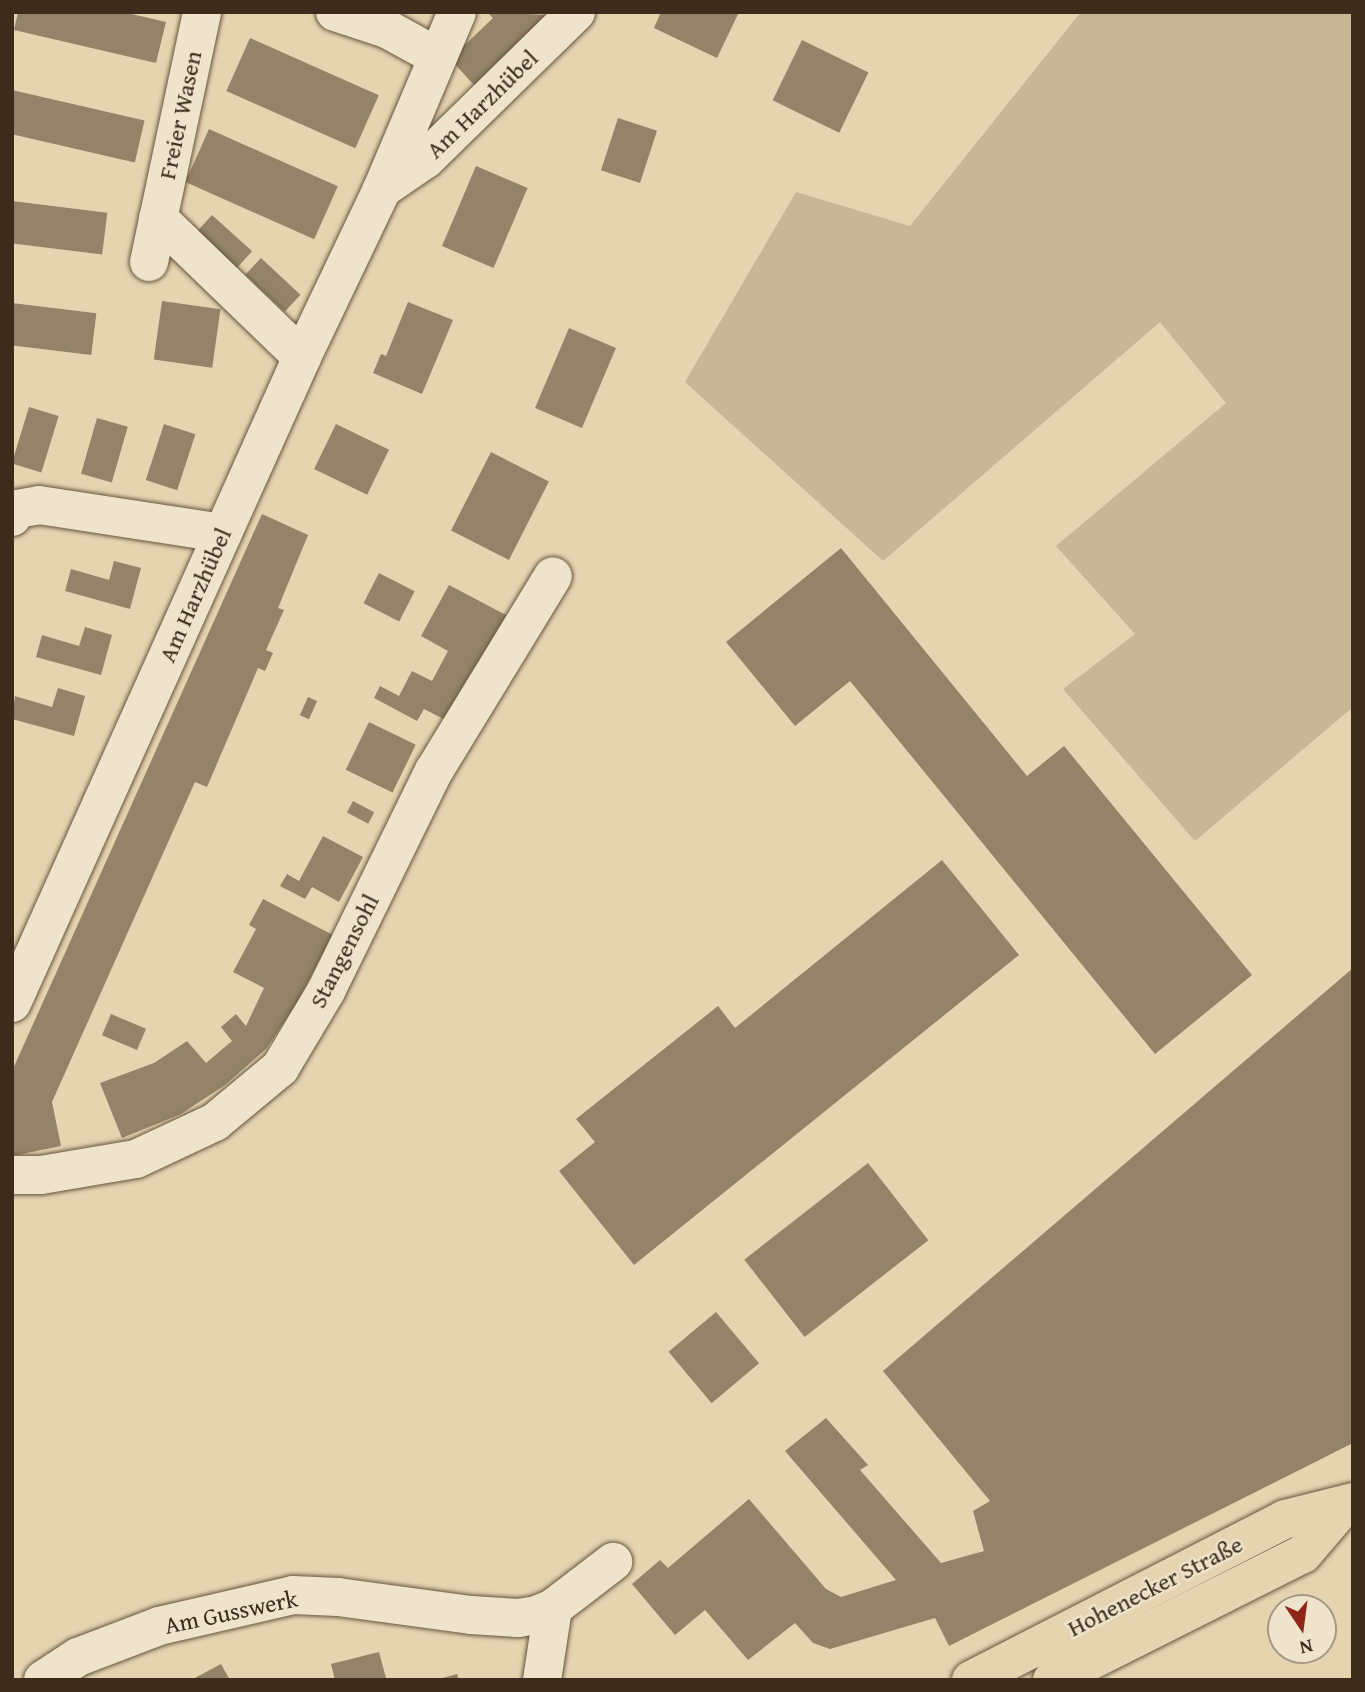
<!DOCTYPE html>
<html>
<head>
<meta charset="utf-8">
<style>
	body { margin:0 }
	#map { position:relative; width:1365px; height:1692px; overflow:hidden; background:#e5d4af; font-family:"Gentium Book Plus",serif }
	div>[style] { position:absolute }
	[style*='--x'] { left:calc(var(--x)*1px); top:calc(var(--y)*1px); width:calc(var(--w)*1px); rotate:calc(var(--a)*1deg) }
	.green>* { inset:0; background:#c8b796 }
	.building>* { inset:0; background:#948368; transform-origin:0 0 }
	.roads { filter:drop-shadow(0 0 2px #675540) drop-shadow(0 0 2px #675540) }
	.minor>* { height:38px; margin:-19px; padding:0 19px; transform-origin:19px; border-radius:19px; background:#eee3cb }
	.major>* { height:38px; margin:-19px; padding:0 19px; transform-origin:19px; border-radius:19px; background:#e5d4af }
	span { translate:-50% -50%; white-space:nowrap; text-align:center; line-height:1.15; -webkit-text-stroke:5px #eee3cb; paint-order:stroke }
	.street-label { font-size:24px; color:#3d2b1b }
	.frame { position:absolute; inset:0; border:14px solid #3d2b1b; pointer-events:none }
	.north { position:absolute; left:1267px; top:1594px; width:70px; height:70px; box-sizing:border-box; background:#eee3cb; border:2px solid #a79985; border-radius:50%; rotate:167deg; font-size:19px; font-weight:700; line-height:28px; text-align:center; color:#3d2b1b }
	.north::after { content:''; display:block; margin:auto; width:24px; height:32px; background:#8f2418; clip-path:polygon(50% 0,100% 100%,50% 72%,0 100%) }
</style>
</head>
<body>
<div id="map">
	<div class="green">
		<div style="clip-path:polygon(1081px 12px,1353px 12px,1353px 707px,1195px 841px,1063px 689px,1135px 634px,1056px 546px,1226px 403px,1160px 322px,883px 561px,685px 382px,796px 192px,910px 226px)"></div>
	</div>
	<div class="building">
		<div style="clip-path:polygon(18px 12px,123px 12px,166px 22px,156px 63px,14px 30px)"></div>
		<div style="clip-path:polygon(487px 12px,547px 15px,474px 85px,450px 59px,493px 18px)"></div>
		<div style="clip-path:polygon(661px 12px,739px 12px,717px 58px,654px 28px)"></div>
		<div style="left:250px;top:38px;width:141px;height:58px;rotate:24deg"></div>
		<div style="left:802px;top:40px;width:74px;height:67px;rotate:26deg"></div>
		<div style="left:12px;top:90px;width:136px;height:43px;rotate:13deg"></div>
		<div style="left:618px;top:118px;width:41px;height:55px;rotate:18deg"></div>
		<div style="left:209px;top:129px;width:141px;height:58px;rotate:24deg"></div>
		<div style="left:476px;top:166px;width:56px;height:87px;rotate:23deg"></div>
		<div style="left:12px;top:201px;width:96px;height:42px;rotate:7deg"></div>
		<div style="left:212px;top:215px;width:54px;height:23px;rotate:42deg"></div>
		<div style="left:261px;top:258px;width:54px;height:23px;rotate:43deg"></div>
		<div style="left:162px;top:301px;width:59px;height:59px;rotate:8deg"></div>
		<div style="clip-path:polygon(408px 302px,453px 320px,422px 394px,373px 373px,381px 354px,386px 356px)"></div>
		<div style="left:12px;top:303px;width:85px;height:42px;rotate:7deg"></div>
		<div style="left:569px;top:328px;width:51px;height:87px;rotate:23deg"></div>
		<div style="left:29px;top:407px;width:31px;height:59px;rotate:17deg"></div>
		<div style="left:97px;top:418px;width:32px;height:58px;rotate:16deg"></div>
		<div style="left:164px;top:424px;width:33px;height:59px;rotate:18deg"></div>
		<div style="left:336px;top:424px;width:59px;height:50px;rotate:26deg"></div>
		<div style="left:491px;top:452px;width:65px;height:88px;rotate:27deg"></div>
		<div style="clip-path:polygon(262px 514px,308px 535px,278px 608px,284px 610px,266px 650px,273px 653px,265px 671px,258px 668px,207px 787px,195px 782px,52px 1102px,61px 1146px,12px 1156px,12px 1071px)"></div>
		<div style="clip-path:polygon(841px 548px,1027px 776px,1064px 746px,1252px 975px,1155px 1054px,850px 681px,795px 726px,726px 642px)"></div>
		<div style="clip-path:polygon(114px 561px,141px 568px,130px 609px,65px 591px,71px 569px,109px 580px)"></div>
		<div style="left:379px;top:573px;width:40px;height:34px;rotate:27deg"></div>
		<div style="clip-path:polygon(449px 585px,506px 615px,462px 697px,453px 724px,424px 709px,417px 721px,374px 698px,380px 686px,399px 696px,412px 671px,432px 681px,448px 651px,421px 636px)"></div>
		<div style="clip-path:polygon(85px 627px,112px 635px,101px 675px,36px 657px,42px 635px,79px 646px)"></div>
		<div style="clip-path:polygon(58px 688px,85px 696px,74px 736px,12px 719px,15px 696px,52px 707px)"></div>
		<div style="left:308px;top:697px;width:10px;height:20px;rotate:24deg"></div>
		<div style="left:369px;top:722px;width:52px;height:53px;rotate:26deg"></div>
		<div style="left:353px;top:801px;width:24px;height:13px;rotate:28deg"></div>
		<div style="clip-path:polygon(323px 836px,363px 857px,339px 902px,312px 887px,305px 899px,280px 886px,287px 874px,299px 881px)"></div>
		<div style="clip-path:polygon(942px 860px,1019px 955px,634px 1265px,559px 1171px,595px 1142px,576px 1119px,718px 1006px,735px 1028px)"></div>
		<div style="clip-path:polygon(263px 899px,333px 935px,296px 1004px,266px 1049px,225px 1085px,181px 1114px,122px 1138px,100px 1083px,154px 1063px,187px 1041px,206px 1063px,232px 1041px,221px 1027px,236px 1014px,246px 1026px,264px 988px,233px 972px,256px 929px,249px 925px)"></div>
		<div style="clip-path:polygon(1353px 968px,1353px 1443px,949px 1646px,935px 1618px,830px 1649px,813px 1643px,795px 1623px,748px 1660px,705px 1610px,675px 1635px,632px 1584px,660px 1560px,668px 1568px,749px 1499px,826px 1589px,841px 1597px,896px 1580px,785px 1451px,826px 1418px,868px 1465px,860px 1470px,941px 1563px,984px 1551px,973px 1511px,990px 1501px,883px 1371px)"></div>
		<div style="left:111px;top:1014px;width:38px;height:23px;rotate:23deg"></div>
		<div style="left:868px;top:1163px;width:98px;height:157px;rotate:52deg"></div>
		<div style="left:716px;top:1312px;width:67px;height:62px;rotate:50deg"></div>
		<div style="clip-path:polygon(379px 1652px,386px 1678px,335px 1680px,331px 1664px)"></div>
		<div style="clip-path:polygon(221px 1664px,230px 1680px,191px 1680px)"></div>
		<div style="clip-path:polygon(457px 1674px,459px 1680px,439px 1680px,439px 1679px)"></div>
	</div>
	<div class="roads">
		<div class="minor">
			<div style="--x:335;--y:12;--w:55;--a:18.1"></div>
			<div style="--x:387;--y:29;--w:58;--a:28.8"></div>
			<div style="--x:382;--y:189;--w:53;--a:-34.3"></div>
			<div style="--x:426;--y:159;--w:210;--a:-44.4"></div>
			<div style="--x:158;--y:218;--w:200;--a:44"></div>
			<div style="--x:149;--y:262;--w:256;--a:-78"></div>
			<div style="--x:12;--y:517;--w:9;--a:-58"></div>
			<div style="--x:17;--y:509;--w:22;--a:-10"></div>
			<div style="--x:39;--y:505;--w:186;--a:8.7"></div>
			<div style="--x:12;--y:1003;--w:708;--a:-65.82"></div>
			<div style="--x:302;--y:357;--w:186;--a:-64.5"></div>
			<div style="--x:382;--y:189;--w:192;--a:-67"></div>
			<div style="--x:12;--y:1175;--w:29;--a:0"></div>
			<div style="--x:41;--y:1175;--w:96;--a:-9.6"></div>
			<div style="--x:136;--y:1159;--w:87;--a:-25.1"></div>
			<div style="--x:215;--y:1122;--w:85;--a:-39.7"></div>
			<div style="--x:280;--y:1068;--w:90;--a:-59.1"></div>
			<div style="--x:326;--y:991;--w:245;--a:-63.9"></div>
			<div style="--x:434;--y:771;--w:228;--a:-58.6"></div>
			<div style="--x:43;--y:1680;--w:42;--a:-33.3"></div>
			<div style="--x:78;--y:1657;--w:87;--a:-20.9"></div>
			<div style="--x:159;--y:1626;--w:138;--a:-13"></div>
			<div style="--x:293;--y:1595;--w:45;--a:2.5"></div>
			<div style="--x:338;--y:1597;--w:134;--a:7.7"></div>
			<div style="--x:471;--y:1615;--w:47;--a:3.7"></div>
			<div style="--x:518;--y:1618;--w:18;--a:-9"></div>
			<div style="--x:536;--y:1615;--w:18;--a:-22"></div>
			<div style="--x:553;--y:1608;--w:76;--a:-37.5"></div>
			<div style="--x:542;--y:1680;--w:73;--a:-81.3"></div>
		</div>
		<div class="major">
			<div style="--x:971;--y:1680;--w:353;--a:-27.1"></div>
			<div style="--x:1285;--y:1519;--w:70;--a:-14"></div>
			<div style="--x:1052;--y:1680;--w:281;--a:-26.7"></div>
			<div style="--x:1303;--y:1554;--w:62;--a:-49.6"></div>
		</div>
	</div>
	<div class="street-label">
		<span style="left:482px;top:104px;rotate:-44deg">Am Harzhübel</span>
		<span style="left:180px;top:115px;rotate:-78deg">Freier Wasen</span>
		<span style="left:195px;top:595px;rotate:-66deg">Am Harzhübel</span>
		<span style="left:344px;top:951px;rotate:-63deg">Stangensohl</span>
		<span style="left:1155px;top:1586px;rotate:-27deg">Hohenecker Straße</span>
		<span style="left:231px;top:1612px;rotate:-12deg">Am Gusswerk</span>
	</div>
	<div class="frame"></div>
	<div class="north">N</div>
</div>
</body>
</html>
